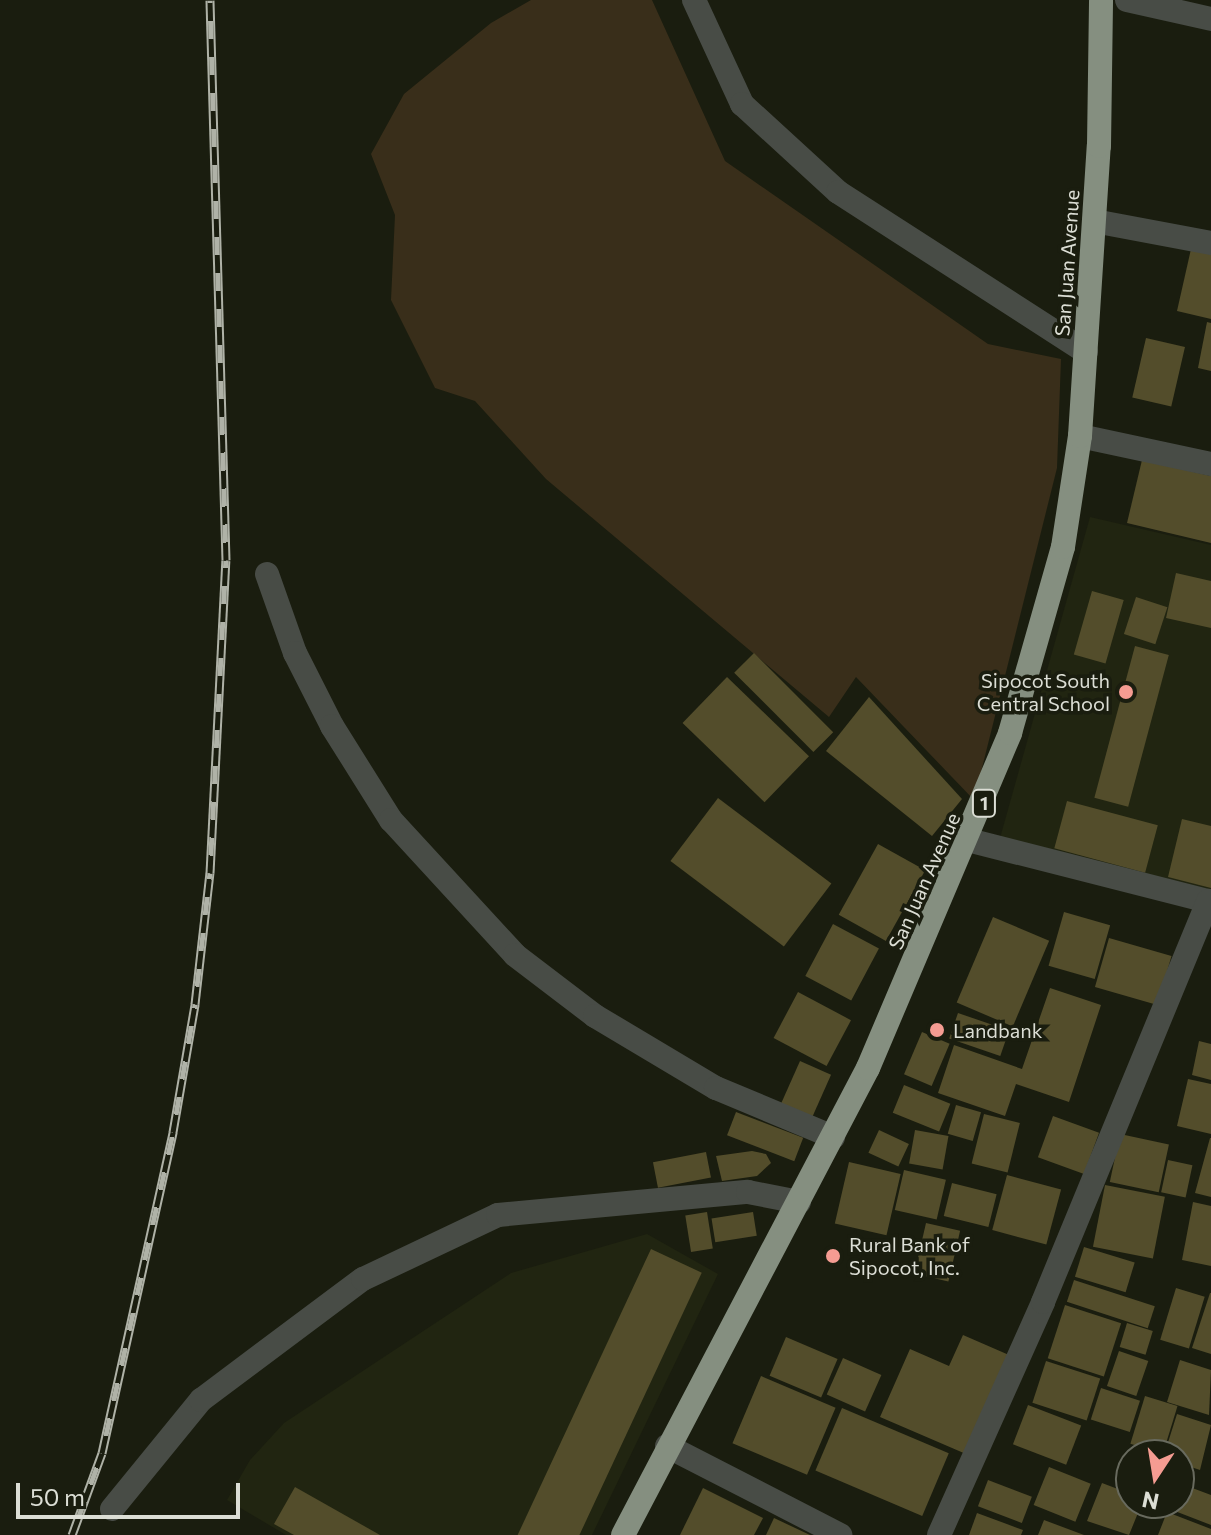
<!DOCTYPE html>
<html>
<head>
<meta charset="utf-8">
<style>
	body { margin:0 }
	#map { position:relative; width:1211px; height:1535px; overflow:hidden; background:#1a1d0f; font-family:Commissioner,sans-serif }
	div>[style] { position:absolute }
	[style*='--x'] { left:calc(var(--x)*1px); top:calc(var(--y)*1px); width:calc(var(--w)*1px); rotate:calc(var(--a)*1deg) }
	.built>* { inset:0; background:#212511 }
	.green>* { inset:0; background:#392e1a }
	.building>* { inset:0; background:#534d2b; transform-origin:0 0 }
	.street>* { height:24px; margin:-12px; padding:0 12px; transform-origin:12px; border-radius:12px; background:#484c46 }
	.highway>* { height:24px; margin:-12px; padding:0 12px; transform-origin:12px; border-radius:12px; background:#858f80 }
	.rail>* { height:9px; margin-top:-4.5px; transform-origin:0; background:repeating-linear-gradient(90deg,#1a1d0f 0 18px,#afb2a7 0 36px); box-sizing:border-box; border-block:2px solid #afb2a7 }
	.dots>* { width:22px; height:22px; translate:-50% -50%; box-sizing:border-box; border:4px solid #1a1d0f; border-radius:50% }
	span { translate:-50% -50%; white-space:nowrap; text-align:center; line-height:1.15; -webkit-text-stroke:7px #1a1d0f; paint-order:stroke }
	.shield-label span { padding:2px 6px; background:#1a1d0f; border:2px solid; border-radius:6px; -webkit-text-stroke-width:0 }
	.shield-label { font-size:18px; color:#dcded5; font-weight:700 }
	.street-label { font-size:20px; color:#dcded5 }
	.poi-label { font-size:20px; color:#dcded5 }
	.right { translate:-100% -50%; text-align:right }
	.left { translate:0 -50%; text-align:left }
	.north { position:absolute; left:1115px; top:1439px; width:80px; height:80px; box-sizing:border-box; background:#1a1d0f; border:2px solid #686a5e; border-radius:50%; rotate:192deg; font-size:22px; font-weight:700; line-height:32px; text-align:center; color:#dcded5 }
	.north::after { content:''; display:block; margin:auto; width:28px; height:36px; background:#f59c92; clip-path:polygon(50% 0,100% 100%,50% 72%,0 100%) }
	.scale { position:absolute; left:16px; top:1483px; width:224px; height:36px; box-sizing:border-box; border:4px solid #dcded5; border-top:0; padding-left:10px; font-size:24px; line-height:28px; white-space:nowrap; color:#dcded5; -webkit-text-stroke:6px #1a1d0f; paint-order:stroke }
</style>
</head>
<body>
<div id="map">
	<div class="built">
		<div style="clip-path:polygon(1090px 517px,1211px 545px,1211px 896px,1000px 838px)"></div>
		<div style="clip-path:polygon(647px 1234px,718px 1274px,592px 1535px,286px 1535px,227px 1500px,250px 1460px,284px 1423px,511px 1273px)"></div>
	</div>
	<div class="green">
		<div style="clip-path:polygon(531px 0,652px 0,725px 161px,988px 344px,1061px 359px,1057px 468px,974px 800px,856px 677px,829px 717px,546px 479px,475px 401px,435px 388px,391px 300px,395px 215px,371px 154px,404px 94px,491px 23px)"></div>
	</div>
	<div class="building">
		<div style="clip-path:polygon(1191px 249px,1211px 253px,1211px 319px,1177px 311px)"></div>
		<div style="clip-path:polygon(1207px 322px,1211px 323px,1211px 371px,1198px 368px)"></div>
		<div style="left:1146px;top:338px;width:40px;height:61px;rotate:13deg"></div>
		<div style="clip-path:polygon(1142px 460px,1211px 476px,1211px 543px,1127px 523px)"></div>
		<div style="clip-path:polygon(1176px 573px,1211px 581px,1211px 628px,1166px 618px)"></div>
		<div style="left:1092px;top:591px;width:33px;height:66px;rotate:16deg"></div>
		<div style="left:1136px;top:597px;width:33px;height:39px;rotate:18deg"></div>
		<div style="left:1135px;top:646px;width:35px;height:157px;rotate:15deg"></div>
		<div style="left:754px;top:653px;width:112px;height:28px;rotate:45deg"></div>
		<div style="left:727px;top:677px;width:114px;height:64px;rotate:44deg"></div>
		<div style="clip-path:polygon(869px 697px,962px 799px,932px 836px,826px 751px)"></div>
		<div style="left:718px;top:798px;width:142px;height:79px;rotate:37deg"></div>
		<div style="left:1067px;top:801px;width:94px;height:49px;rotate:15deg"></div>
		<div style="clip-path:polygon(1182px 819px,1211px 826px,1211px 888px,1168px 877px)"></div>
		<div style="left:878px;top:844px;width:54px;height:81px;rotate:29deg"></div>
		<div style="left:1064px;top:912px;width:48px;height:56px;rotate:16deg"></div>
		<div style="left:993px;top:917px;width:61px;height:93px;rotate:23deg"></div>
		<div style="left:833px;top:924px;width:52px;height:59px;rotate:28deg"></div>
		<div style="left:1109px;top:938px;width:65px;height:51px;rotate:16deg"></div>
		<div style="clip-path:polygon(1050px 988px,1101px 1005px,1069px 1102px,1016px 1084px,1005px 1116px,938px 1093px,954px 1045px,1022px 1069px)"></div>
		<div style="left:798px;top:992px;width:60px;height:52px;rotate:28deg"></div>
		<div style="left:958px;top:1013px;width:54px;height:27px;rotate:19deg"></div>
		<div style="left:922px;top:1032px;width:30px;height:46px;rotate:23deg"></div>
		<div style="clip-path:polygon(1199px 1041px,1211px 1044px,1211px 1080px,1192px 1075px)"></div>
		<div style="left:800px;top:1061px;width:34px;height:50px;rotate:24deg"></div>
		<div style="clip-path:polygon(1188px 1079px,1211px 1084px,1211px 1134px,1177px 1126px)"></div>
		<div style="left:904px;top:1085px;width:50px;height:30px;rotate:22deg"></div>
		<div style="left:956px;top:1105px;width:26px;height:30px;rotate:16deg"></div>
		<div style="left:736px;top:1112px;width:72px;height:25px;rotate:21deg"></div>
		<div style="left:984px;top:1114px;width:37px;height:51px;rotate:14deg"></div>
		<div style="left:1053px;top:1116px;width:49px;height:44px;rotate:20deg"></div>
		<div style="left:879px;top:1130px;width:33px;height:25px;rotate:25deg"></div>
		<div style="left:915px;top:1130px;width:34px;height:34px;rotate:10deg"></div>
		<div style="left:1120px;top:1134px;width:50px;height:49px;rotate:12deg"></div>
		<div style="clip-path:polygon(1210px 1138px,1211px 1138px,1211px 1197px,1195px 1193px)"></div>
		<div style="clip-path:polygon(752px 1151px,766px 1154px,771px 1163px,757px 1176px,722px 1181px,716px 1156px)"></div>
		<div style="left:706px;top:1152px;width:26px;height:54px;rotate:79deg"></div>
		<div style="left:1168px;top:1160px;width:25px;height:33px;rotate:12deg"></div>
		<div style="left:849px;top:1162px;width:53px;height:63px;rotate:13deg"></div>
		<div style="left:904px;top:1170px;width:43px;height:41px;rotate:13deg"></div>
		<div style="left:1007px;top:1175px;width:56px;height:57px;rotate:15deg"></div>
		<div style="left:952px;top:1183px;width:46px;height:34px;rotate:14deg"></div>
		<div style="left:1105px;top:1185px;width:61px;height:63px;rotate:11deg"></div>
		<div style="clip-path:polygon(1193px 1202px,1211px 1206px,1211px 1266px,1182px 1260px)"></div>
		<div style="left:707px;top:1212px;width:37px;height:22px;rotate:81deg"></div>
		<div style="left:753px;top:1212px;width:24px;height:42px;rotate:81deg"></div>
		<div style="left:926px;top:1223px;width:35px;height:52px;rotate:13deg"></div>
		<div style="left:1084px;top:1247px;width:53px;height:31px;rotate:17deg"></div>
		<div style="left:651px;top:1249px;width:56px;height:318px;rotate:25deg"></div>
		<div style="left:1074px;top:1280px;width:85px;height:23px;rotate:18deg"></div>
		<div style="left:1176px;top:1288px;width:30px;height:54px;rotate:17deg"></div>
		<div style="clip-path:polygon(1210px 1293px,1211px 1293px,1211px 1354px,1192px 1348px)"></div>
		<div style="left:1065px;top:1305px;width:59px;height:56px;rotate:18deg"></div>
		<div style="left:1127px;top:1323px;width:27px;height:25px;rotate:17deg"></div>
		<div style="clip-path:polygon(963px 1335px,1009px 1355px,966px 1454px,880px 1417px,910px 1349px,949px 1366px)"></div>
		<div style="left:786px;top:1337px;width:56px;height:42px;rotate:23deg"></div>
		<div style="left:1119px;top:1351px;width:31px;height:37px;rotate:19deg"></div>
		<div style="left:843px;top:1358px;width:42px;height:40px;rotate:24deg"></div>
		<div style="clip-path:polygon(1180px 1360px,1211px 1370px,1209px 1415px,1167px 1402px)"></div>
		<div style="left:1046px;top:1361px;width:57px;height:44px;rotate:18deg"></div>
		<div style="left:761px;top:1376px;width:81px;height:73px;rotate:23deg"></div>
		<div style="left:1101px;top:1388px;width:41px;height:33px;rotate:18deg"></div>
		<div style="left:1145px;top:1396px;width:34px;height:50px;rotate:17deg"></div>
		<div style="left:1028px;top:1405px;width:57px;height:42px;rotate:21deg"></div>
		<div style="left:842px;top:1408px;width:116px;height:68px;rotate:23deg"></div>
		<div style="clip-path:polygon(1177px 1414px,1211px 1425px,1200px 1470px,1179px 1463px,1179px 1455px,1164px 1455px)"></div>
		<div style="left:1049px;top:1467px;width:45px;height:41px;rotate:22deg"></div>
		<div style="left:988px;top:1480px;width:47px;height:28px;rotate:21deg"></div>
		<div style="clip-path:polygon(1102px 1483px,1131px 1494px,1131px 1503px,1142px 1503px,1129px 1535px,1087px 1521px)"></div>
		<div style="clip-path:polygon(1179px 1483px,1211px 1495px,1211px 1525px,1167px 1508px,1179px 1503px)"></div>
		<div style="clip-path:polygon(295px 1487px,380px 1535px,294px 1535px,274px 1524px)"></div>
		<div style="clip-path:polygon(703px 1488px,763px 1518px,754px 1535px,680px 1535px)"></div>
		<div style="clip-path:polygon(1167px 1512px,1211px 1529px,1211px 1535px,1158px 1535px)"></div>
		<div style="clip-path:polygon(977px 1513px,1023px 1530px,1021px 1535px,969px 1535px)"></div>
		<div style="clip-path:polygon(774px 1518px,810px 1535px,766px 1535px)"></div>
		<div style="clip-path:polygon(1044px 1520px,1084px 1535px,1038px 1535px)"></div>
	</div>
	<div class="street">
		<div style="--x:694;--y:0;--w:115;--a:65.2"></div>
		<div style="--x:742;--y:104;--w:130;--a:42.5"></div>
		<div style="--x:838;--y:192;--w:295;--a:32.8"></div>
		<div style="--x:1127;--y:0;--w:86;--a:12.7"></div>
		<div style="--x:1094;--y:221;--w:119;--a:10.6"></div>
		<div style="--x:1080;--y:436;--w:134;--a:12.1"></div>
		<div style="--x:267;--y:574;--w:84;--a:70.5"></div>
		<div style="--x:295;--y:653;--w:82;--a:63.1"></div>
		<div style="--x:332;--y:726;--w:111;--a:57.9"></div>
		<div style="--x:391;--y:820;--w:183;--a:47.4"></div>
		<div style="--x:515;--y:955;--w:101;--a:37.3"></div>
		<div style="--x:595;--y:1016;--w:141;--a:30.8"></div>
		<div style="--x:716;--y:1088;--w:127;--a:22.7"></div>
		<div style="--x:968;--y:840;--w:251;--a:14.3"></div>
		<div style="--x:667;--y:1446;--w:195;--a:27.2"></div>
		<div style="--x:112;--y:1509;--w:141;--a:-50.8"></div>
		<div style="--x:201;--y:1400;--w:202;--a:-36.8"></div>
		<div style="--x:363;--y:1279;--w:149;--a:-25.4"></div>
		<div style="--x:498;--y:1215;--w:251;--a:-5.3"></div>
		<div style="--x:748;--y:1192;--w:52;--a:11.1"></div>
		<div style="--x:939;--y:1535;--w:255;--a:-65.9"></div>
		<div style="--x:1043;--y:1302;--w:434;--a:-67.6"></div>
	</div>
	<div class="highway">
		<div style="--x:623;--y:1535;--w:527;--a:-62.32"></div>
		<div style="--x:868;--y:1068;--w:364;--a:-67"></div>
		<div style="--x:1010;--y:733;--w:193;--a:-74.1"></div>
		<div style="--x:1063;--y:547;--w:112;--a:-81.3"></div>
		<div style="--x:1080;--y:436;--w:291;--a:-86.3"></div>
		<div style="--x:1099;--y:146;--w:146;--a:-89.2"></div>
	</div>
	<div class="rail">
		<div style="--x:72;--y:1535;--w:87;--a:-69.9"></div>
		<div style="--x:102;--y:1453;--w:329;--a:-77.5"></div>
		<div style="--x:173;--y:1132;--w:130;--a:-80.2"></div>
		<div style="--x:195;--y:1004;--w:132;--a:-83.5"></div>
		<div style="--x:210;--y:873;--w:313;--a:-87.1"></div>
		<div style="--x:226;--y:560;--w:560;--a:-91.64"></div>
	</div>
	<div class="dots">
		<div style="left:1126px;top:692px;background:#f59c92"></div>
		<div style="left:937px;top:1030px;background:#f59c92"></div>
		<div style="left:833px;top:1256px;background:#f59c92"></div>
	</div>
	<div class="shield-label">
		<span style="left:984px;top:803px">1</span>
	</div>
	<div class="street-label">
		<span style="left:1067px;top:263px;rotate:-86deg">San Juan Avenue</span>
		<span style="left:924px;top:881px;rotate:-66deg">San Juan Avenue</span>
	</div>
	<div class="poi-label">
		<span class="right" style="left:1110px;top:692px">Sipocot South<br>Central School</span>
		<span class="left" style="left:953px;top:1030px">Landbank</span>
		<span class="left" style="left:849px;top:1256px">Rural Bank of<br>Sipocot, Inc.</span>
	</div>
	<div class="north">N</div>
	<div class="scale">50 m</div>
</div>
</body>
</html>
